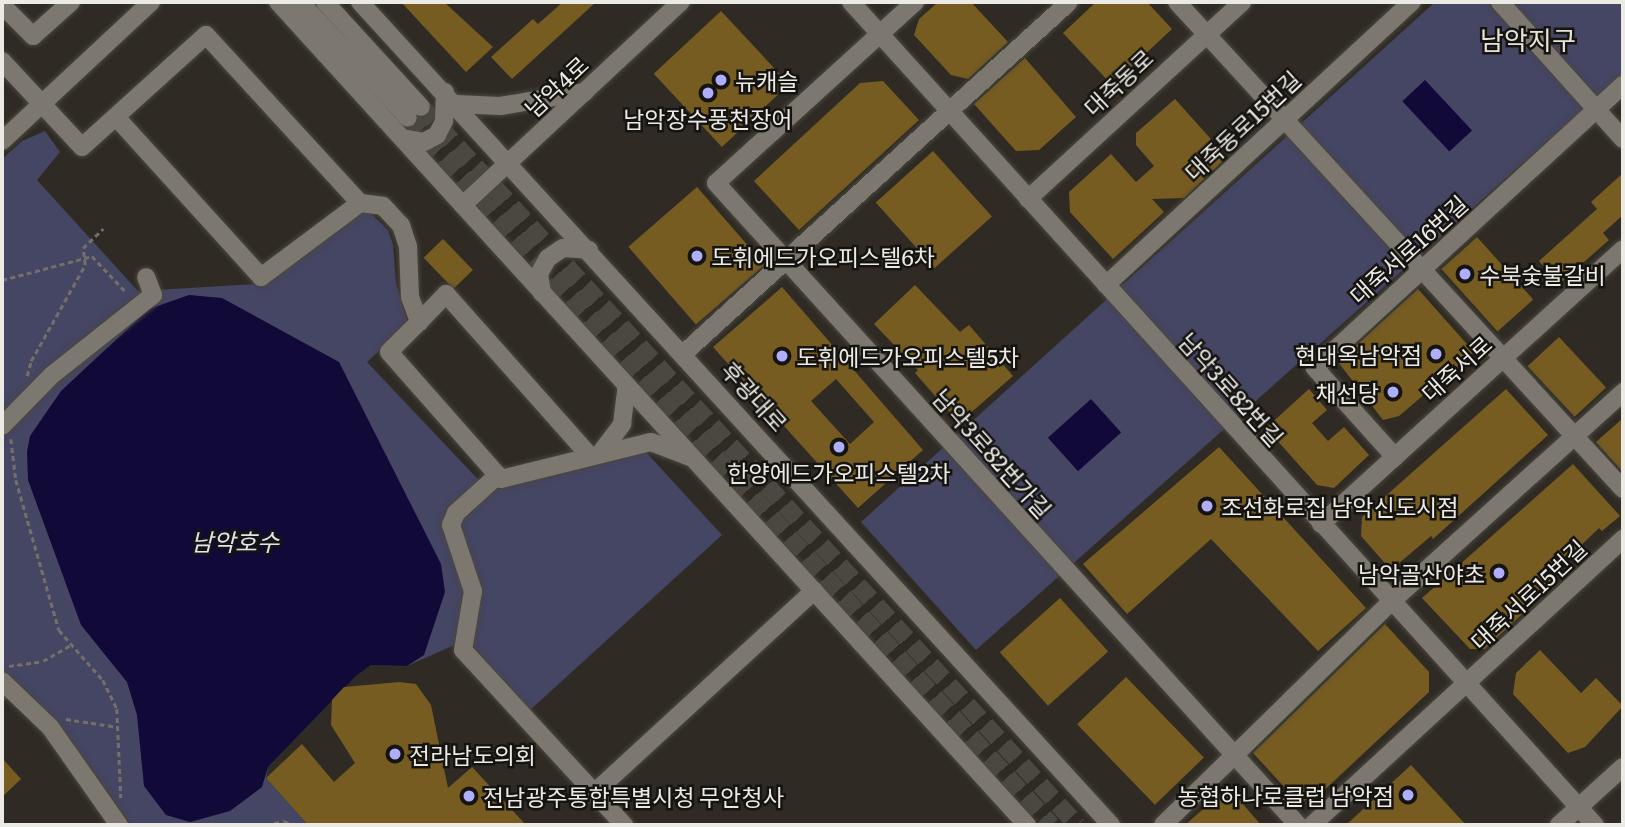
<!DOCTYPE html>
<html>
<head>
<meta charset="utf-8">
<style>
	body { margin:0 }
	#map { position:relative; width:1625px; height:827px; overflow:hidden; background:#2f2b24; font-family:Literata,"Noto Sans KR",serif }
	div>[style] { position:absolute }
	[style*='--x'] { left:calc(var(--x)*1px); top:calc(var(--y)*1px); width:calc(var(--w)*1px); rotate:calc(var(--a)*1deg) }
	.green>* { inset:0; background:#454564 }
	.water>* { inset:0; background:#110937; transform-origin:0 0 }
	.building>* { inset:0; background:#765c21; transform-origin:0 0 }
	.minor-tunnel>* { height:18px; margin-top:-9px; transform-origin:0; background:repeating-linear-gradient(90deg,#4b4841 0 18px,transparent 0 27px) }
	.path>* { height:2.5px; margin-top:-1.25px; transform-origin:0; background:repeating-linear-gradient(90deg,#737069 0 5px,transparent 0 8.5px) }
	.roads { filter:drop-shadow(0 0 2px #4a4741) drop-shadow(0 0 2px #4a4741) }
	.minor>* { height:18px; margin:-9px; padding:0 9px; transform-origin:9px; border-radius:9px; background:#7c786f }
	.dots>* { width:19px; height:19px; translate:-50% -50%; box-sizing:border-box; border:4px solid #161411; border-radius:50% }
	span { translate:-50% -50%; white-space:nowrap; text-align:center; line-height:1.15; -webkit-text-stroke:5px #161411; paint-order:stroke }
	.poi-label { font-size:23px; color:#eceae5 }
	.left { translate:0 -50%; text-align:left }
	.right { translate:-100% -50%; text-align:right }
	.street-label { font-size:23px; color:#eceae5 }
	.water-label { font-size:24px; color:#e1e2f3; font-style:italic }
	.quarter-label { font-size:26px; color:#e8e3d9 }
	.frame { position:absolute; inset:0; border:4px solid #eceae5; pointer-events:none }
</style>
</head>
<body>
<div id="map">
	<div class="green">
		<div style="clip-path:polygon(1435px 2px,1623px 2px,1623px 74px,976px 650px,861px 522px)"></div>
		<div style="clip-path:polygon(45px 131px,60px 152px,37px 180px,138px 291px,257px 284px,362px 210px,368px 211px,388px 230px,393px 244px,396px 283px,408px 324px,367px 362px,489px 491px,644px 450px,722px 535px,529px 711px,459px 643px,407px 666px,371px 665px,356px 676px,268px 767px,266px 778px,308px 825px,131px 825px,70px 739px,44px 711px,14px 697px,2px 701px,2px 159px,22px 141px)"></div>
	</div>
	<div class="water">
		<div style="left:1425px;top:80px;width:69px;height:31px;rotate:47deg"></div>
		<div style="clip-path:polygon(189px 295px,222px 298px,339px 362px,441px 564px,445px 592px,424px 655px,407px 666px,371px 665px,356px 676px,268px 767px,262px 787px,230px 811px,190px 822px,166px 815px,144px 786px,137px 715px,127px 682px,81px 625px,28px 480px,27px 452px,30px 436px,61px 391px,149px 309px)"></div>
		<div style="left:1091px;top:399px;width:45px;height:58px;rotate:48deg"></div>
	</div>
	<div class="building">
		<div style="clip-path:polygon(401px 2px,444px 2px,493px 47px,466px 72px)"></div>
		<div style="clip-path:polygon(563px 2px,596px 2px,512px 79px,491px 57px,533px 19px,538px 24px)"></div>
		<div style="clip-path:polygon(938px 2px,971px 2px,1008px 42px,968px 79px,951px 75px,914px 35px,919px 19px)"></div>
		<div style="clip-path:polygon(1096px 2px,1147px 2px,1172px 29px,1112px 85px,1063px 33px)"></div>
		<div style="left:721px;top:11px;width:100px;height:92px;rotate:47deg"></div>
		<div style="clip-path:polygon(1025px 58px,1076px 117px,1039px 150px,1016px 151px,974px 104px)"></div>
		<div style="clip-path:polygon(883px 81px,919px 120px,799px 230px,754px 181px,860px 83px)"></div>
		<div style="clip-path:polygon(1175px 99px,1227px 157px,1184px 198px,1152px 199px,1164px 212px,1113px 259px,1070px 212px,1069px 192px,1111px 154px,1136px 182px,1154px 166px,1136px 145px,1136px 133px)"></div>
		<div style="left:933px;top:151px;width:88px;height:77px;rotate:48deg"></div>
		<div style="clip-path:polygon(1623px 173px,1623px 215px,1603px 233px,1609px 240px,1559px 284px,1539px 261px,1597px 209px,1591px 202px)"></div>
		<div style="left:697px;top:187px;width:103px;height:91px;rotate:49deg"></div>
		<div style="left:1477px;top:237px;width:84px;height:48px;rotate:48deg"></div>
		<div style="left:443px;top:239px;width:43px;height:27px;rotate:46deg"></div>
		<div style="clip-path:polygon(915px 285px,960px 332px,969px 325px,1013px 376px,959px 423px,915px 373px,918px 370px,874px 324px)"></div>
		<div style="clip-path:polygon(evenodd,782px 287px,923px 450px,858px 508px,713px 347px,782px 287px,836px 379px,874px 422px,850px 444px,811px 401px,836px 379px)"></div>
		<div style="clip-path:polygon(1418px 289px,1474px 352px,1399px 416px,1383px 420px,1338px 362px)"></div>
		<div style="left:1559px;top:337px;width:69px;height:43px;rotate:47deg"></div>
		<div style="clip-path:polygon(1309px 389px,1327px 410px,1312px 423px,1328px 441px,1344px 427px,1369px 455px,1334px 488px,1317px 485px,1266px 428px)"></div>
		<div style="clip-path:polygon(1506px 389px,1548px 435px,1433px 539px,1431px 536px,1391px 570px,1361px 536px,1362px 517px)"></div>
		<div style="clip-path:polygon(1623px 418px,1623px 472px,1596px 442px)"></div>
		<div style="clip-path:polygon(1219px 447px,1366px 608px,1318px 651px,1211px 539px,1127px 614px,1083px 564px)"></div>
		<div style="clip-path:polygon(1573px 464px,1620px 516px,1602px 531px,1599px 528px,1548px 577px,1554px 584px,1485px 649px,1470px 649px,1422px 598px)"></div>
		<div style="left:1060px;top:598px;width:72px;height:81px;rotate:48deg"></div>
		<div style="clip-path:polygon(1385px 624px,1429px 672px,1429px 692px,1317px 797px,1298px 802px,1253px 753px)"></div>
		<div style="clip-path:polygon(1540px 650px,1581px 693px,1596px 678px,1623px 706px,1585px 747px,1568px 753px,1513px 694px,1516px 673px)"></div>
		<div style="left:1126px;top:677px;width:112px;height:68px;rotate:46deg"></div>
		<div style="clip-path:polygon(399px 682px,416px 684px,431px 705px,448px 788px,472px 767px,526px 825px,308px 825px,266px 778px,302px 744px,334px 782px,355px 763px,331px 725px,332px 700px,344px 687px)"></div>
		<div style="clip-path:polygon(2px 758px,21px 779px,2px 797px)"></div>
		<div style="clip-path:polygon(1411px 765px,1466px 825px,1346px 825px)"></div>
		<div style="clip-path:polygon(1228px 787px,1261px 825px,1185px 825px)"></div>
	</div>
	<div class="minor-tunnel">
		<div style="--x:421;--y:107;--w:973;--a:47.58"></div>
		<div style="--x:408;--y:118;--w:956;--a:47.71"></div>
	</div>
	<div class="path">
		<div style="--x:2;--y:280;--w:93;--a:-14.9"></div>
		<div style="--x:92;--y:256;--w:51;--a:46.6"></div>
		<div style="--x:27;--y:376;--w:16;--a:-75"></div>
		<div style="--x:31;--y:361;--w:110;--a:-60.6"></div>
		<div style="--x:85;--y:265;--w:17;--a:-97"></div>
		<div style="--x:83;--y:248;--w:28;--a:-44"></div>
		<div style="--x:11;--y:439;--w:41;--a:83"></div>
		<div style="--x:16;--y:480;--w:156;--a:74"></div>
		<div style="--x:59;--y:630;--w:67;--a:48.7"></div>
		<div style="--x:103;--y:680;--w:32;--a:64"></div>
		<div style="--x:117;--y:709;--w:89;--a:87.4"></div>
		<div style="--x:9;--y:666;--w:34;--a:-8"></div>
		<div style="--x:43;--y:661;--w:32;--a:-30"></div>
		<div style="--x:66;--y:719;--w:53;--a:8.7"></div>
		<div style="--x:266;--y:825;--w:18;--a:-13"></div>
		<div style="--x:284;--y:821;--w:10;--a:24"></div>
	</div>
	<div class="roads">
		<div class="minor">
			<div style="--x:278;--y:2;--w:1113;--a:47.7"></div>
			<div style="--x:300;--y:2;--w:158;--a:47"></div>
			<div style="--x:325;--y:2;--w:142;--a:47.6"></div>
			<div style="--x:360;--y:2;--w:1114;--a:47.62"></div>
			<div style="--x:851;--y:2;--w:1109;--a:47.89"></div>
			<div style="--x:915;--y:2;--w:269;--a:137.7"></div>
			<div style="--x:716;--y:183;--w:867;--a:47.81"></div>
			<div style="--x:1177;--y:2;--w:660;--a:47.52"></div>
			<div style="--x:1500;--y:2;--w:184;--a:48.1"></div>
			<div style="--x:2;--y:5;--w:44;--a:45"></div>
			<div style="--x:33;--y:36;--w:51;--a:-41.8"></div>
			<div style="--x:2;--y:61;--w:117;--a:47.1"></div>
			<div style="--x:82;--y:147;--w:167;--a:-42.1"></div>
			<div style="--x:206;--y:35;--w:228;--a:47.5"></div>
			<div style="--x:456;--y:104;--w:44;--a:2.6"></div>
			<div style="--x:500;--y:106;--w:86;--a:-9.4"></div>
			<div style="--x:116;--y:117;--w:216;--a:47.8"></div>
			<div style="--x:261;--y:277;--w:124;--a:-36.8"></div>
			<div style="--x:360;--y:203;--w:23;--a:7"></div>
			<div style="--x:383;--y:206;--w:26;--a:47"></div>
			<div style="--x:401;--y:225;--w:22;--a:72"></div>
			<div style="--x:408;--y:246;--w:51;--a:87.8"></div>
			<div style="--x:410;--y:297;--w:27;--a:70"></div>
			<div style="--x:419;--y:322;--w:42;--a:135"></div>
			<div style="--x:389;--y:352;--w:169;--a:48.6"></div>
			<div style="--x:501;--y:479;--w:154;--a:-13.9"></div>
			<div style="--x:651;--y:442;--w:42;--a:21"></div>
			<div style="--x:402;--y:138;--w:22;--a:10"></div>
			<div style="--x:424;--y:142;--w:15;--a:-28"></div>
			<div style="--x:437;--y:135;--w:16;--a:-63"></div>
			<div style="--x:444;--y:121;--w:29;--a:-88"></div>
			<div style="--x:2;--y:141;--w:204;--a:-43"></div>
			<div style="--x:1028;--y:199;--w:291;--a:-42.6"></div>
			<div style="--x:463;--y:205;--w:298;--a:-43"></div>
			<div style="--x:1106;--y:285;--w:417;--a:-42.8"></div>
			<div style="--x:542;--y:293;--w:19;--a:-99"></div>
			<div style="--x:539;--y:274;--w:18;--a:-61"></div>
			<div style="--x:548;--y:258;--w:18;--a:-34"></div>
			<div style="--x:563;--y:248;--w:26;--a:4"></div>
			<div style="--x:419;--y:322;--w:39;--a:-46"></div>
			<div style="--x:446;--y:294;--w:215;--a:48.4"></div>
			<div style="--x:683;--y:354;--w:522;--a:-42.36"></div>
			<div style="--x:2;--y:426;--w:71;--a:-45.6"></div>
			<div style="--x:52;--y:375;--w:129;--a:-38.4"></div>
			<div style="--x:153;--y:295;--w:19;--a:-111"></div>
			<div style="--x:602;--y:451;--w:34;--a:-53"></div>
			<div style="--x:622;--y:424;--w:38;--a:-83"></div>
			<div style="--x:1395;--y:457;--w:120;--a:-132"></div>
			<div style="--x:1315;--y:368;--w:418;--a:-42.6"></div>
			<div style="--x:498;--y:475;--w:57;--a:137.9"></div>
			<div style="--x:456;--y:513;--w:13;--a:113"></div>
			<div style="--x:451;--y:525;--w:70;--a:71.6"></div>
			<div style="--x:473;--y:591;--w:60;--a:99.6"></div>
			<div style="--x:463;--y:650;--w:238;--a:47.4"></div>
			<div style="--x:1321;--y:524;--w:408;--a:-42.3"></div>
			<div style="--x:2;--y:681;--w:66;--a:43.8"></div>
			<div style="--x:50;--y:727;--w:120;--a:54.9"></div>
			<div style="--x:594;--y:793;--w:299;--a:-42.6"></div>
			<div style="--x:1163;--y:825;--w:320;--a:-44.4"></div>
			<div style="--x:1392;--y:601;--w:312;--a:-42.1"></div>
			<div style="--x:1312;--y:825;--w:423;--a:-42.6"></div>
			<div style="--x:1559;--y:825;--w:86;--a:-42.2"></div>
		</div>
	</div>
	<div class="dots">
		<div style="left:721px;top:80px;background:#aeaefb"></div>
		<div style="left:708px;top:93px;background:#aeaefb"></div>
		<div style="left:697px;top:256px;background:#aeaefb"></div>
		<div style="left:1465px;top:274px;background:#aeaefb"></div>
		<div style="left:1436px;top:354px;background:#aeaefb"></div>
		<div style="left:782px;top:356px;background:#aeaefb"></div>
		<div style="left:1393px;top:392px;background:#aeaefb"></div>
		<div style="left:839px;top:447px;background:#aeaefb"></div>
		<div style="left:1207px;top:506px;background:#aeaefb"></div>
		<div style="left:1499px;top:573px;background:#aeaefb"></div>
		<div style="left:395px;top:754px;background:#aeaefb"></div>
		<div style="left:1408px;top:795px;background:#aeaefb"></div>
		<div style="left:469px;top:796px;background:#aeaefb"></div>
	</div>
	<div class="poi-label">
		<span class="left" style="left:735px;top:80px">뉴캐슬</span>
		<span style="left:708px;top:118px">남악장수풍천장어</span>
		<span class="left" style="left:711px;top:256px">도휘에드가오피스텔6차</span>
		<span class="left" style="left:1479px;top:274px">수북숯불갈비</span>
		<span class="right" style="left:1422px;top:354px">현대옥남악점</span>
		<span class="left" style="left:796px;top:356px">도휘에드가오피스텔5차</span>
		<span class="right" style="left:1379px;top:392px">채선당</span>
		<span style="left:839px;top:472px">한양에드가오피스텔2차</span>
		<span class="left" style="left:1221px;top:506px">조선화로집 남악신도시점</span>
		<span class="right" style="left:1485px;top:573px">남악골산야초</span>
		<span class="left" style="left:409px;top:754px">전라남도의회</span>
		<span class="right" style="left:1394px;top:795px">농협하나로클럽 남악점</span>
		<span class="left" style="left:483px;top:796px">전남광주통합특별시청 무안청사</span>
	</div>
	<div class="street-label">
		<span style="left:1118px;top:82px;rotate:-43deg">대죽동로</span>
		<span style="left:556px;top:86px;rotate:-43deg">남악4로</span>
		<span style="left:1242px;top:125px;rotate:-43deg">대죽동로15번길</span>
		<span style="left:1408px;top:249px;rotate:-42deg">대죽서로16번길</span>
		<span style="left:1456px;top:368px;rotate:-42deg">대죽서로</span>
		<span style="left:1232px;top:389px;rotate:48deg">남악3로82번길</span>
		<span style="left:755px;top:396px;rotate:48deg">후광대로</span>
		<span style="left:993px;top:453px;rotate:48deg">남악3로82번가길</span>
		<span style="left:1528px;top:594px;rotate:-43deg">대죽서로15번길</span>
	</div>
	<div class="water-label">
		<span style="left:235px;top:541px">남악호수</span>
	</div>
	<div class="quarter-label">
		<span style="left:1528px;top:39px">남악지구</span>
	</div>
	<div class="frame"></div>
</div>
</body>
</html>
